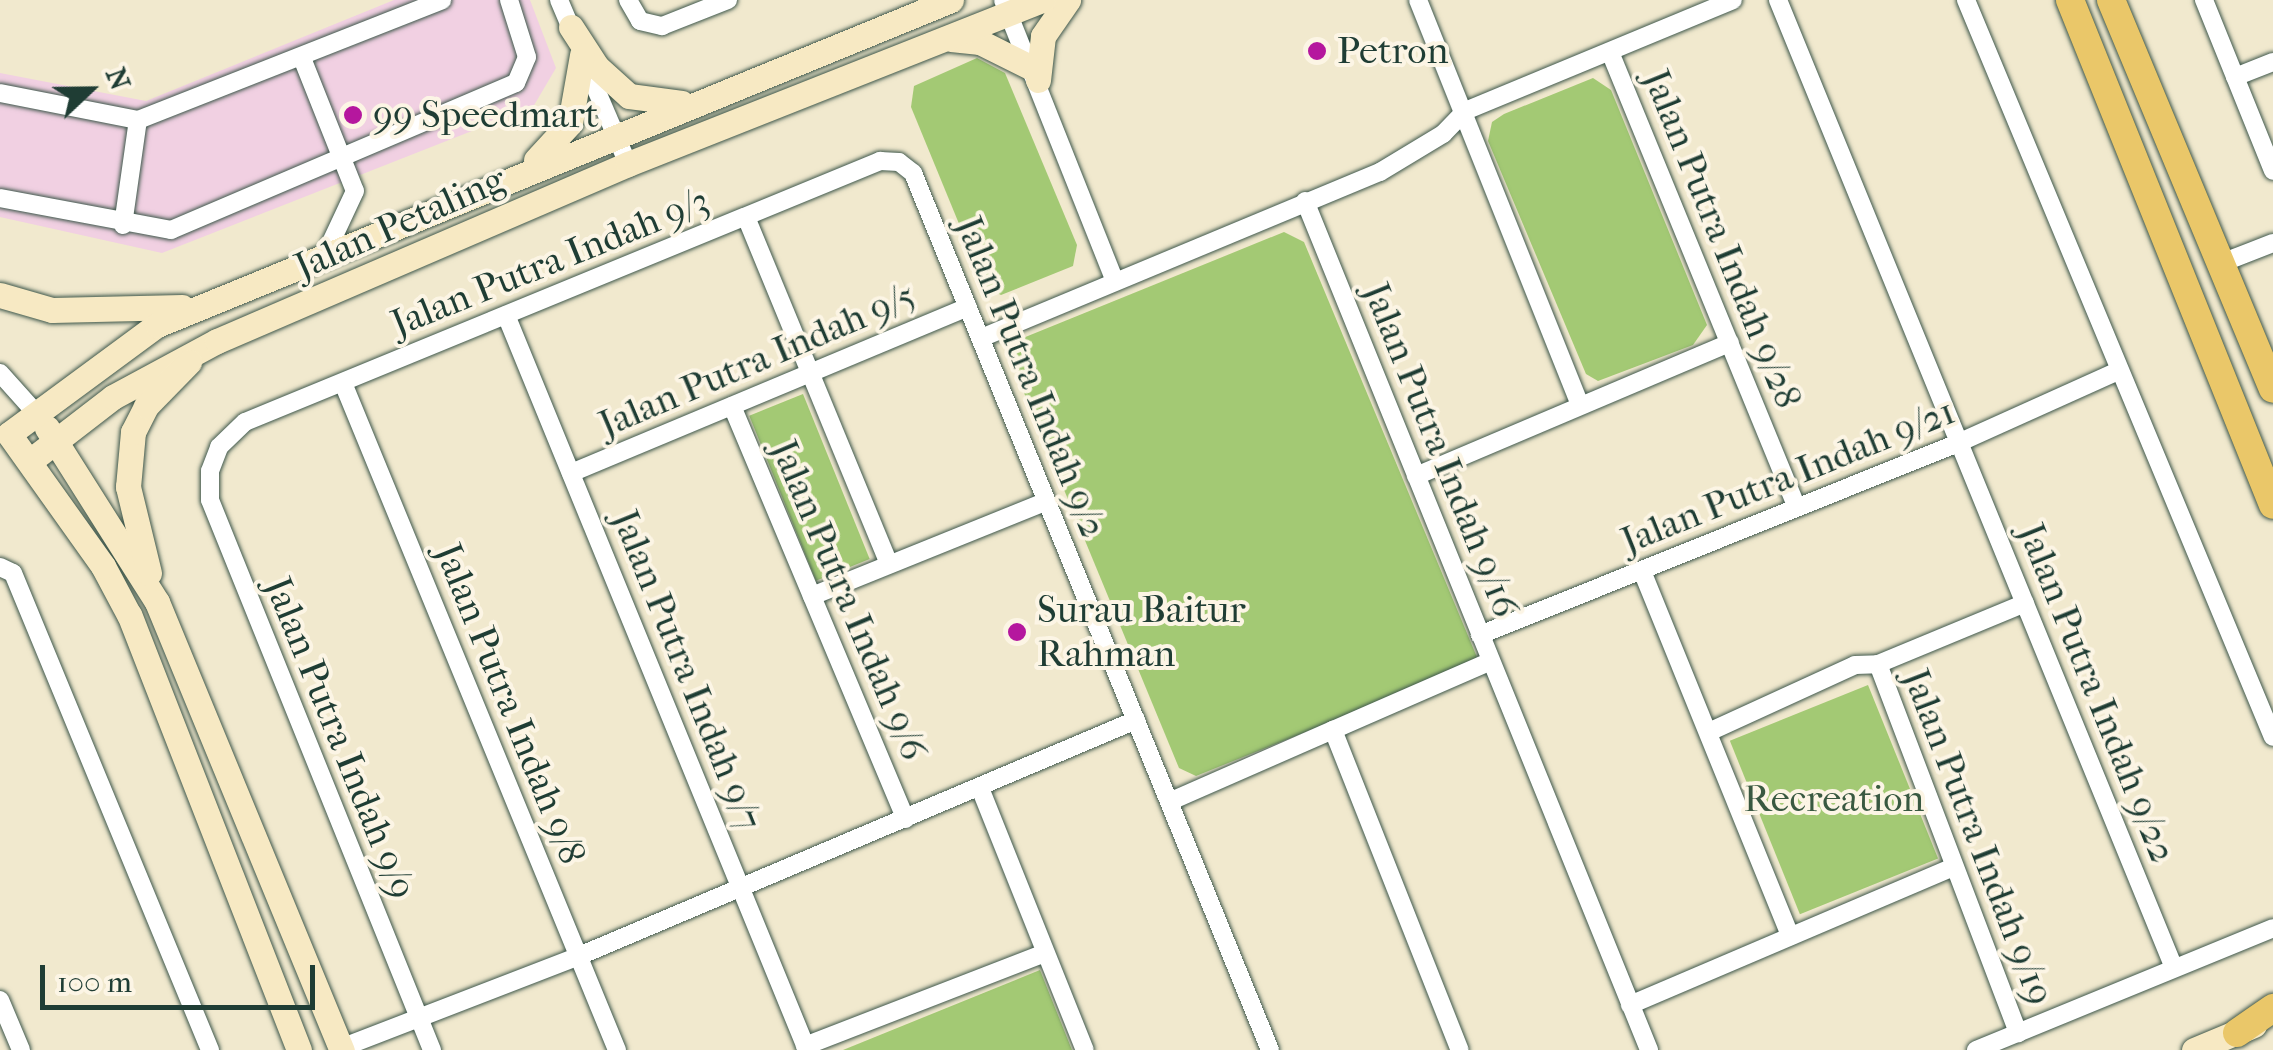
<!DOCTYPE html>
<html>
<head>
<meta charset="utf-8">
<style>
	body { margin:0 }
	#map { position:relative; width:2273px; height:1050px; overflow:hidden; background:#f1e9ce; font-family:"IM FELL French Canon",serif }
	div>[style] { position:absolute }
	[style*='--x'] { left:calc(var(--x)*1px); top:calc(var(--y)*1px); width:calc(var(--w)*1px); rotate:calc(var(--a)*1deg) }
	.built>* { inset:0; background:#f1d0e2 }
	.green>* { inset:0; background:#a3c974; transform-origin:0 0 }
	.roads { filter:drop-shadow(0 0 2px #3e574b) drop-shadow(0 0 2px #3e574b) }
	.street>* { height:18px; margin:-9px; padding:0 9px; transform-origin:9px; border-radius:9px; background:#fff }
	.secondary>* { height:25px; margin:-12.5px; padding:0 12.5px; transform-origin:12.5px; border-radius:12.5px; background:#f7e9c3 }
	.primary>* { height:28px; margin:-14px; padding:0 14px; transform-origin:14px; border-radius:14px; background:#eac769 }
	.dots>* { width:28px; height:28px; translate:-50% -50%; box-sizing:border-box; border:5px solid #fcf5e5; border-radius:50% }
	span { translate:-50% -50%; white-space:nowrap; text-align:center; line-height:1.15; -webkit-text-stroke:8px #fcf5e5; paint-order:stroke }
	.poi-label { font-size:38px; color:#1f3d34 }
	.left { translate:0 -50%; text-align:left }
	.street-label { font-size:38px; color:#1f3d34 }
	.park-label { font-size:38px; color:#395941 }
	.north { position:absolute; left:40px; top:40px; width:100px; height:100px; -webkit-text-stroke:8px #fcf5e5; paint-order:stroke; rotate:68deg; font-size:28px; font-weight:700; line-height:40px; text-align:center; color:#1f3d34 }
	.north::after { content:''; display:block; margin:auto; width:35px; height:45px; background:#1f3d34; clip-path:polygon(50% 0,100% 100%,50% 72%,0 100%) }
	.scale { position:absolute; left:40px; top:965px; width:275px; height:45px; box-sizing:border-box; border:5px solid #1f3d34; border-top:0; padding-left:12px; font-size:30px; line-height:35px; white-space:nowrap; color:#1f3d34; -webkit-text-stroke:8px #fcf5e5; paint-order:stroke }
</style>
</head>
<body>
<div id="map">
	<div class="built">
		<div style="clip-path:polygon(394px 0,530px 0,556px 68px,533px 107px,162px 253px,0 217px,0 73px,146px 101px)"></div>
	</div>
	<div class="green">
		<div style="clip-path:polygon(977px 58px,1005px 73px,1077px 245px,1073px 266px,1001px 295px,985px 287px,911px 107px,914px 86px)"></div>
		<div style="clip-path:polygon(1593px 78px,1611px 90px,1707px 325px,1693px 345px,1598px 381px,1586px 374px,1488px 141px,1492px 122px,1504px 114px)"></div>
		<div style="clip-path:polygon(1284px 232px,1304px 242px,1479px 662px,1196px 776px,1179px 768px,1010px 359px,1018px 340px)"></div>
		<div style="left:803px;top:394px;width:178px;height:58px;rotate:68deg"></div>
		<div style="left:1868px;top:685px;width:187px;height:149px;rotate:68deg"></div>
		<div style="clip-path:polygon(1040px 970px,1072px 1050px,843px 1050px)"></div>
	</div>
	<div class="roads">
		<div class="street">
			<div style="--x:559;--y:0;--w:38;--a:67"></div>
			<div style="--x:628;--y:0;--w:24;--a:60"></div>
			<div style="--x:640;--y:21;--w:23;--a:13"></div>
			<div style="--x:662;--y:26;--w:71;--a:-21.5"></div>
			<div style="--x:1003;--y:0;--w:302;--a:68.3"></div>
			<div style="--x:1418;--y:0;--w:436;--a:68.2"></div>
			<div style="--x:1778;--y:0;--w:1046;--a:67.75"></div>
			<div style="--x:1966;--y:0;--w:798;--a:67.39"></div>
			<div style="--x:2204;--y:0;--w:184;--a:68"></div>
			<div style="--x:1610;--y:52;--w:492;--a:67.7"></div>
			<div style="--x:302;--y:58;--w:143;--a:68.3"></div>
			<div style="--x:355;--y:191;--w:68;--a:115.1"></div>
			<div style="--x:583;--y:59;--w:114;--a:66.8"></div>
			<div style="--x:2235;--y:77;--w:41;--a:-21.5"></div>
			<div style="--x:0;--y:93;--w:141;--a:11.1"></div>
			<div style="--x:138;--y:120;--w:327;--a:-21.5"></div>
			<div style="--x:0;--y:198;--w:174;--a:10.6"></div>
			<div style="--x:171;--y:230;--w:375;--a:-23.1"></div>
			<div style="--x:516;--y:83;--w:28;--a:-67"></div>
			<div style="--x:527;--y:57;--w:60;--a:-107.5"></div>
			<div style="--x:1305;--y:201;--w:916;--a:67.94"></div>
			<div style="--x:746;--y:217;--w:375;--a:67.6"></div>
			<div style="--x:123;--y:225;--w:106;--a:-81.9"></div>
			<div style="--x:2219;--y:264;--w:58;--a:-21.3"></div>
			<div style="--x:506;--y:315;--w:794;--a:67.73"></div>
			<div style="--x:981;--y:338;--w:432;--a:-22.6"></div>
			<div style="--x:1380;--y:172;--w:74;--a:-31.1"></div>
			<div style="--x:1443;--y:134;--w:32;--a:-46"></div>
			<div style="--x:1465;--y:111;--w:290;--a:-22.5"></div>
			<div style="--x:0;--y:373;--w:52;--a:48.1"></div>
			<div style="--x:343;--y:383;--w:721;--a:67.67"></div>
			<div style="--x:732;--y:406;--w:448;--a:67.2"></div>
			<div style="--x:571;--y:473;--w:430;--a:-22.7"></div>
			<div style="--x:1416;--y:476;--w:341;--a:-23"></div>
			<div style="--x:0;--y:567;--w:14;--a:25"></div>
			<div style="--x:13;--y:573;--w:516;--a:67.56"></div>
			<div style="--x:1642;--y:571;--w:394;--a:67.9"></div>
			<div style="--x:812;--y:596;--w:251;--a:-22"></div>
			<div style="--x:1480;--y:635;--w:515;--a:-21.88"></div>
			<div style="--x:1958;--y:443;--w:175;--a:-24.2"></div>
			<div style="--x:1878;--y:664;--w:395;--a:69.2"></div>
			<div style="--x:1333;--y:730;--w:172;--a:-23.6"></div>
			<div style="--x:1711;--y:731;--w:158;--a:-24.6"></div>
			<div style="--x:1855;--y:665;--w:23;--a:-2"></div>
			<div style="--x:1878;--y:664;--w:159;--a:-22.5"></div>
			<div style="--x:980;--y:788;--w:282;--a:68.2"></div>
			<div style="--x:1171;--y:801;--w:177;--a:-23.7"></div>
			<div style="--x:1333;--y:730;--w:344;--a:68.4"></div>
			<div style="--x:0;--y:1000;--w:54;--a:67.2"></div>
			<div style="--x:1630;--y:1005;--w:349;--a:-23.1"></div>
			<div style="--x:805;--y:1046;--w:257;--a:-21.2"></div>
			<div style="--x:341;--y:1048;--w:255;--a:-21.1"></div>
			<div style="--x:579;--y:956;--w:605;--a:-22.96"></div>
			<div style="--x:432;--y:1050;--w:593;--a:-111.98"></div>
			<div style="--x:210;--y:500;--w:29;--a:-90"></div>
			<div style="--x:210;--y:471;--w:26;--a:-69"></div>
			<div style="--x:219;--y:447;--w:36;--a:-44"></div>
			<div style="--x:245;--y:422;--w:687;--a:-22.34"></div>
			<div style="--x:880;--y:161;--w:19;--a:3"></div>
			<div style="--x:899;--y:162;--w:18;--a:38"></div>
			<div style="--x:913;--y:173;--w:947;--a:67.85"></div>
			<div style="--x:1976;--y:1050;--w:321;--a:-22.3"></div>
		</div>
		<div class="secondary">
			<div style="--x:571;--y:27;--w:48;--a:57"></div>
			<div style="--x:597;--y:67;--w:43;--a:42.2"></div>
			<div style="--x:629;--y:96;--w:53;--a:7.5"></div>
			<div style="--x:951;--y:39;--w:29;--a:6"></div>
			<div style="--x:980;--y:42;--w:60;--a:26.6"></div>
			<div style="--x:1038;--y:80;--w:44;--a:-83.5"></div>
			<div style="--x:1043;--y:36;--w:44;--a:-55.2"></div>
			<div style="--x:536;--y:160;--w:50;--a:-47.4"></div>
			<div style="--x:570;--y:123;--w:69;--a:-80"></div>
			<div style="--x:0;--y:295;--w:54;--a:16.1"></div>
			<div style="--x:52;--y:310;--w:130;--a:-1.3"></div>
			<div style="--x:47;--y:428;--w:206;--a:57.7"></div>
			<div style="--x:157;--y:602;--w:485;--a:67.6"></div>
			<div style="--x:30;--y:461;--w:105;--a:-37.6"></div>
			<div style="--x:113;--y:397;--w:118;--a:-28.3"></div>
			<div style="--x:217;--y:341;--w:447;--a:-23.3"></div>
			<div style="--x:628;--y:164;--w:446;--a:-21.6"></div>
			<div style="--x:149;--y:573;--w:89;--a:-103.7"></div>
			<div style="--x:128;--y:487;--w:55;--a:-84.8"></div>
			<div style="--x:133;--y:432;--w:29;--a:-63"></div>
			<div style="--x:146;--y:406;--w:62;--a:-45.7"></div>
			<div style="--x:299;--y:1050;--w:467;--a:-111.3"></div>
			<div style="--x:129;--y:615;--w:55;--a:-118"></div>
			<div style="--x:103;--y:566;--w:162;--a:-125.5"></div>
			<div style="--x:9;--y:434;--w:184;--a:-36.4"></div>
			<div style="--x:157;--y:325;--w:858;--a:-22.26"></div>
			<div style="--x:2194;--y:1050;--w:65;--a:-22.6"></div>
		</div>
		<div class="primary">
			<div style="--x:2070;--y:0;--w:544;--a:68.1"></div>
			<div style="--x:2111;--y:0;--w:421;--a:67.4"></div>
			<div style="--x:2237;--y:1033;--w:44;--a:-34.8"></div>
		</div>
	</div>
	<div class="dots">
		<div style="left:1317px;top:51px;background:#b5179e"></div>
		<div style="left:353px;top:115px;background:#b5179e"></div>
		<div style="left:1017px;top:632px;background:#b5179e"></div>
	</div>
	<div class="poi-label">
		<span class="left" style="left:1337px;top:51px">Petron</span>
		<span class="left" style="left:373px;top:115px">99 Speedmart</span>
		<span class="left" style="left:1037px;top:632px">Surau Baitur<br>Rahman</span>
	</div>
	<div class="street-label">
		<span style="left:400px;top:223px;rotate:-24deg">Jalan Petaling</span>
		<span style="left:1722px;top:239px;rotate:68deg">Jalan Putra Indah 9/28</span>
		<span style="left:550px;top:262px;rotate:-22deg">Jalan Putra Indah 9/3</span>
		<span style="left:757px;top:360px;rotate:-23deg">Jalan Putra Indah 9/5</span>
		<span style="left:1031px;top:377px;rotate:68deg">Jalan Putra Indah 9/2</span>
		<span style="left:1441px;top:450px;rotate:68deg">Jalan Putra Indah 9/16</span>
		<span style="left:1788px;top:476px;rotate:-22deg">Jalan Putra Indah 9/21</span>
		<span style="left:849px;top:600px;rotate:67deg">Jalan Putra Indah 9/6</span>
		<span style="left:687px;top:670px;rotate:68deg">Jalan Putra Indah 9/7</span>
		<span style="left:2097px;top:693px;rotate:68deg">Jalan Putra Indah 9/22</span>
		<span style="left:510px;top:704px;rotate:68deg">Jalan Putra Indah 9/8</span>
		<span style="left:340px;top:738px;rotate:68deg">Jalan Putra Indah 9/9</span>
		<span style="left:1978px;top:837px;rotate:69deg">Jalan Putra Indah 9/19</span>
	</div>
	<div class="park-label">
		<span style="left:1834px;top:799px">Recreation</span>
	</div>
	<div class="north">N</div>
	<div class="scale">100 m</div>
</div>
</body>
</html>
